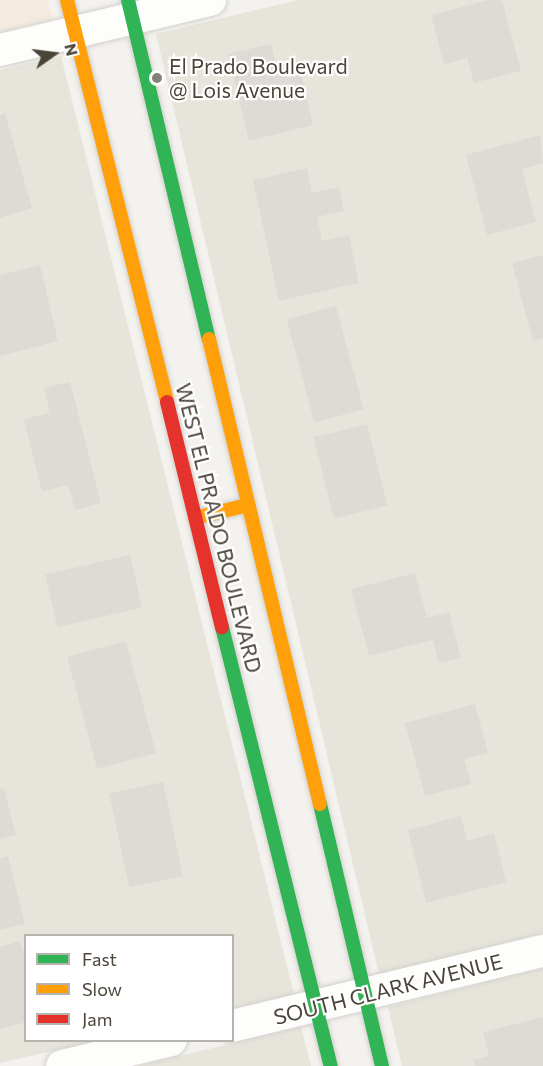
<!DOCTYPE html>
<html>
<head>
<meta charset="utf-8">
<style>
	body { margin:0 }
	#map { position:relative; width:543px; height:1066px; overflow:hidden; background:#f4f2ee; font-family:Commissioner,sans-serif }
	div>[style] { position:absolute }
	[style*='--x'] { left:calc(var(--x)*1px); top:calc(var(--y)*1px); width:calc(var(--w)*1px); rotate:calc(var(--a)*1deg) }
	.residential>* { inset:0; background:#e7e4dc }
	.commercial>* { inset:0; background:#f3ebdf }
	.building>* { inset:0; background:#dedbd6; transform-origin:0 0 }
	.roads { filter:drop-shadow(0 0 2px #d2d0cb) drop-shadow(0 0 2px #d2d0cb) }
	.street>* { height:32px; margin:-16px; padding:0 16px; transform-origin:16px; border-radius:16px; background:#fdfdfc }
	.fast>* { height:14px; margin:-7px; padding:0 7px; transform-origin:7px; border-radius:7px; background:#30b455 }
	.slow>* { height:14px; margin:-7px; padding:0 7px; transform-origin:7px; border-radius:7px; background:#ff9f0a }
	.jam>* { height:14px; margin:-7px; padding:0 7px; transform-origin:7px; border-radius:7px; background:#e5322d }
	.dots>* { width:16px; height:16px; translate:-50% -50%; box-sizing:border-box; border:3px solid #fff; border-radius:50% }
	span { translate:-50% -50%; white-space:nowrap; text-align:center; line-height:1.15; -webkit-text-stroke:4.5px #fff; paint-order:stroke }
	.poi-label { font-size:21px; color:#4b4439 }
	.left { translate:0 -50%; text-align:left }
	.street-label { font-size:21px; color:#4b4439 }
	.legend { position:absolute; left:24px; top:934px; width:210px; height:108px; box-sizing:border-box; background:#fff; border:2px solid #b7b4b0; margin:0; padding:8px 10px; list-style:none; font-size:18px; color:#4b4439 }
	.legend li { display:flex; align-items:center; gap:12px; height:30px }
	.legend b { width:30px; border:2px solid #b7b4b0 }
	.north { position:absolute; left:24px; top:24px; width:60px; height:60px; -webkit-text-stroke:4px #fff; paint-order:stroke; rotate:76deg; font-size:16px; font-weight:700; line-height:24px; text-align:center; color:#4b4439 }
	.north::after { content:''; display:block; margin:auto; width:21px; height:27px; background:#4b4439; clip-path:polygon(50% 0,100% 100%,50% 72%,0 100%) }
</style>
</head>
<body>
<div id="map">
	<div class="residential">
		<div style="clip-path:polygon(298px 0,543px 0,543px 933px,379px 974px,156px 34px)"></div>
		<div style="clip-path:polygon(61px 56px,294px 994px,233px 1009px,232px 936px,26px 936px,26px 1040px,96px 1041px,0 1063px,0 70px)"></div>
		<div style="clip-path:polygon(543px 968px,543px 1066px,402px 1066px,388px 1007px)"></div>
		<div style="clip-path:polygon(301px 1027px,311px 1066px,137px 1066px)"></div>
	</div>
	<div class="commercial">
		<div style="clip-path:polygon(0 0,48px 0,53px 20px,0 32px)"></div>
	</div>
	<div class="building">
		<div style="clip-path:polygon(488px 0,502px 0,521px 71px,474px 83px,467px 58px,444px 65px,431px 15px)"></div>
		<div style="clip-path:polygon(271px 44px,276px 66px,298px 61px,313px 125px,249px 141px,228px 54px)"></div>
		<div style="clip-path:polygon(5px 113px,32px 208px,0 218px,0 115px)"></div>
		<div style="clip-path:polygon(540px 135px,543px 163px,522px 169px,536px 222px,487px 235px,466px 155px)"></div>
		<div style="clip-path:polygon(307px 168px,312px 193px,339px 187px,344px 211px,317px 217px,322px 241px,349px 235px,359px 283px,279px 301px,253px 180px)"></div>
		<div style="clip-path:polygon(543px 255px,543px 338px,533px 341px,512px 263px)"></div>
		<div style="clip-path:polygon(40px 265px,58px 341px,0 356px,0 275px)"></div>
		<div style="left:336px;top:306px;width:107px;height:51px;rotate:75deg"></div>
		<div style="clip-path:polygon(70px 382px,101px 503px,75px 510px,68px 485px,42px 492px,24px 419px,50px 413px,44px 388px)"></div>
		<div style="left:367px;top:424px;width:84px;height:55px;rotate:76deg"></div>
		<div style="left:130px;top:555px;width:54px;height:87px;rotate:77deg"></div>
		<div style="clip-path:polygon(415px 573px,427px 618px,449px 612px,461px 658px,439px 663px,433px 640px,369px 656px,351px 589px)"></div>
		<div style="left:126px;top:641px;width:116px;height:61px;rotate:75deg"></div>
		<div style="clip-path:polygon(475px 704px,488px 753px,464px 759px,471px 784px,425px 796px,405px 723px)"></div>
		<div style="left:163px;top:782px;width:96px;height:55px;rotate:78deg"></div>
		<div style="clip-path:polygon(4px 788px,16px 835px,0 839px,0 789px)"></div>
		<div style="clip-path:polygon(461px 816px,467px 841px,494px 833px,506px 882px,426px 903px,408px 830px)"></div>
		<div style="clip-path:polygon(8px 856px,25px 924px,0 930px,0 858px)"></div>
		<div style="clip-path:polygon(20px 941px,26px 962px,26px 1022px,0 1029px,0 947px)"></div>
		<div style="clip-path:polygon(543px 1017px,543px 1066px,475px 1066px,473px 1060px,489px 1056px,483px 1032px)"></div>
	</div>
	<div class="roads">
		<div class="street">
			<div style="--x:0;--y:50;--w:216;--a:-13.4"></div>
			<div style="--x:232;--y:1026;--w:320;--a:-13.6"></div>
			<div style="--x:62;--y:1066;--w:112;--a:-13.4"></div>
		</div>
		<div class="fast">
			<div style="--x:128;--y:0;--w:349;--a:76.6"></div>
			<div style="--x:222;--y:627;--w:452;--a:76.1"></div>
			<div style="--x:320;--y:804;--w:269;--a:76.7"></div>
		</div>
		<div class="slow">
			<div style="--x:67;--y:0;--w:414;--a:76"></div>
			<div style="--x:209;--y:339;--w:478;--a:76.6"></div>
			<div style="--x:195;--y:518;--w:55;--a:-13.8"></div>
		</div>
		<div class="jam">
			<div style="--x:167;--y:402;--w:232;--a:76.3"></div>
		</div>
	</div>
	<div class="dots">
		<div style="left:157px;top:78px;background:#868178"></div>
	</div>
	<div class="poi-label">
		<span class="left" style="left:169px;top:78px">El Prado Boulevard<br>@ Lois Avenue</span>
	</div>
	<div class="street-label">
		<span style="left:219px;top:528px;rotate:76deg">WEST EL PRADO BOULEVARD</span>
		<span style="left:388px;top:989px;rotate:-14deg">SOUTH CLARK AVENUE</span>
	</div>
	<ul class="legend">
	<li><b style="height:8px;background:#30b455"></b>Fast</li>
	<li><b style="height:8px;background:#ff9f0a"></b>Slow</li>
	<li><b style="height:8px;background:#e5322d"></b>Jam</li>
	</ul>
	<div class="north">N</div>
</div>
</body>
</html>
